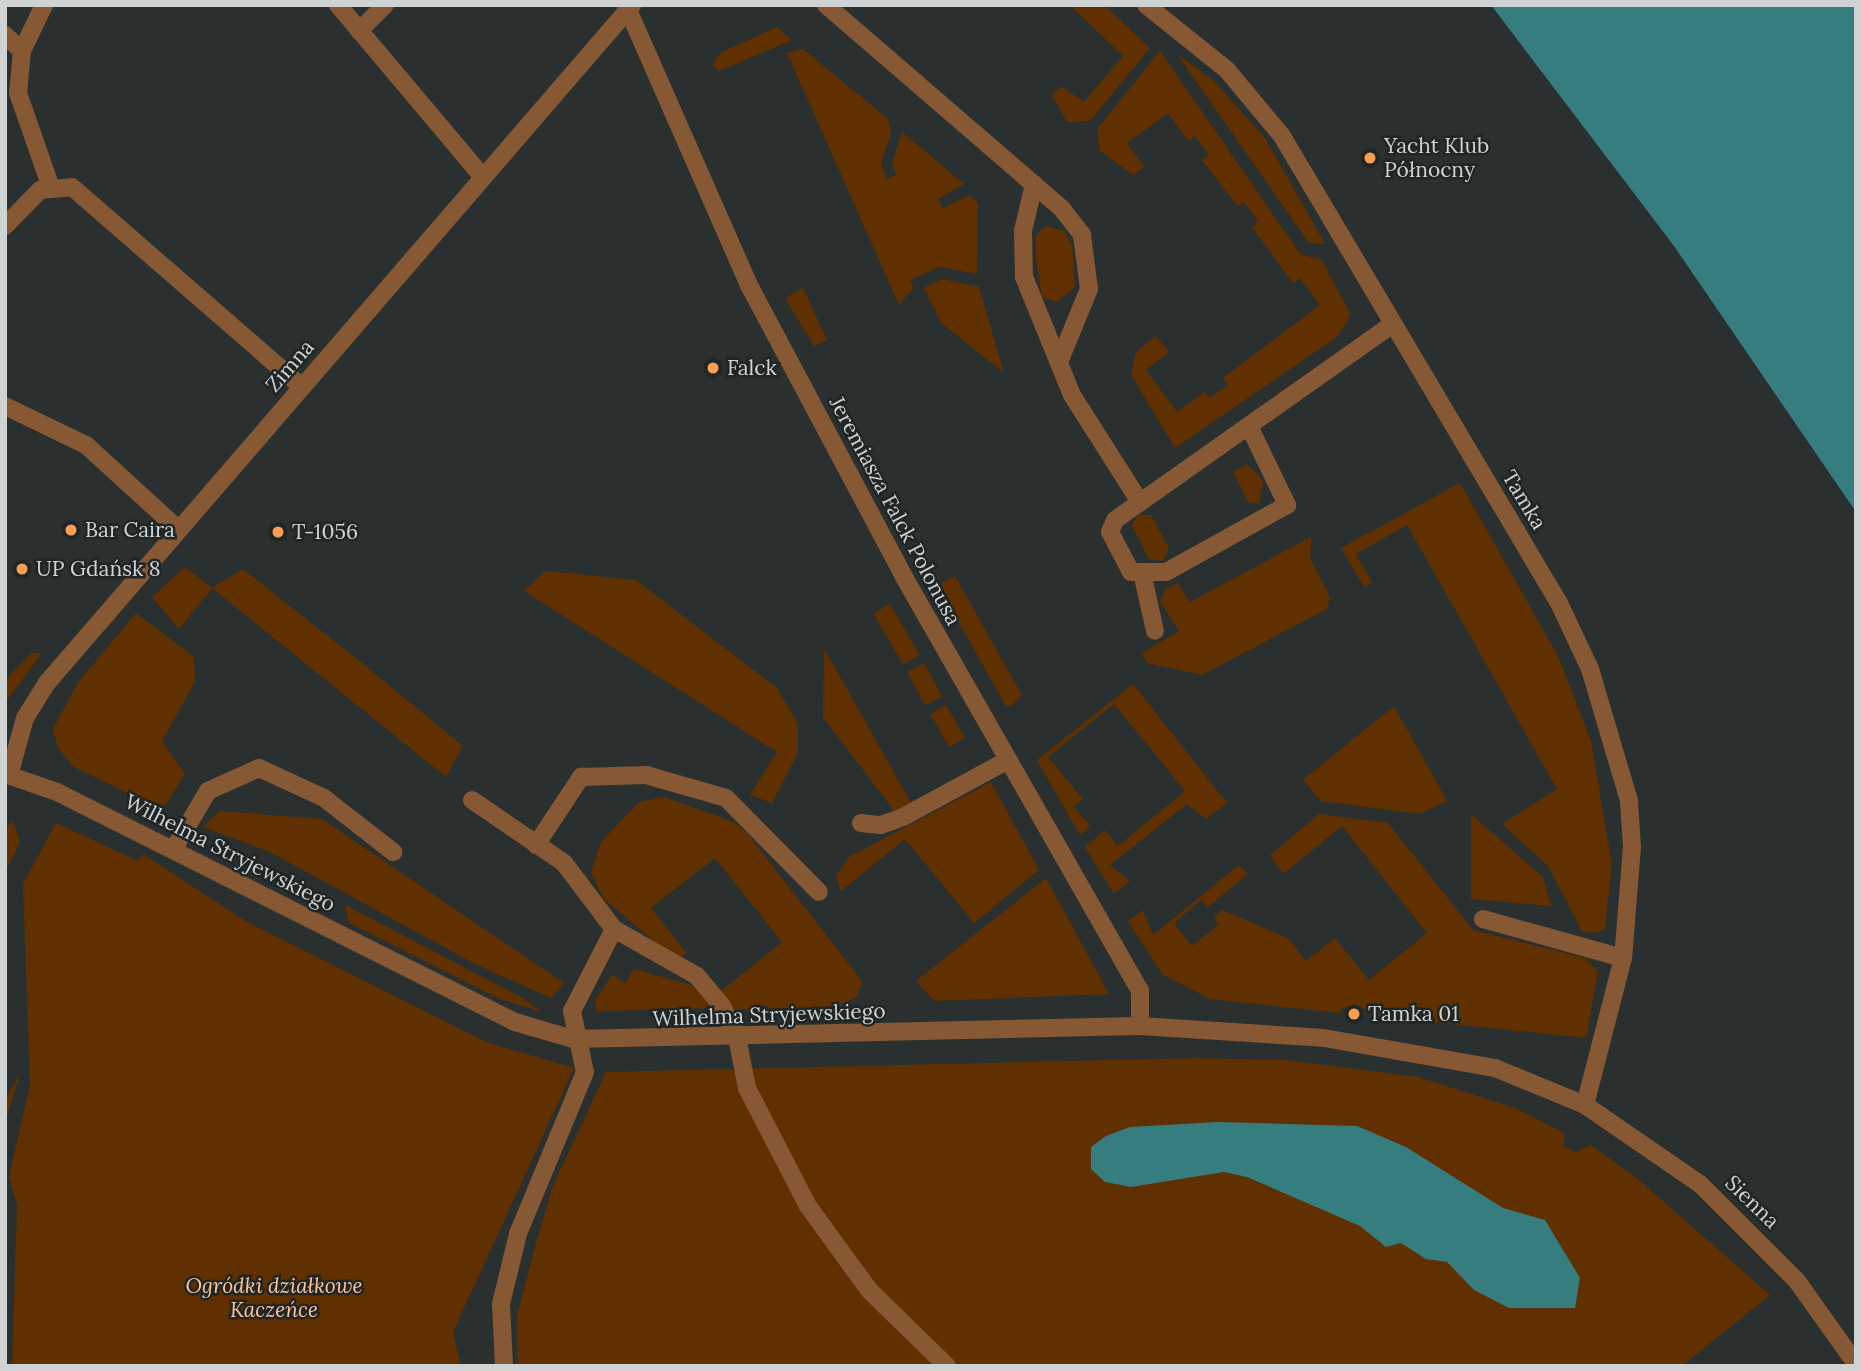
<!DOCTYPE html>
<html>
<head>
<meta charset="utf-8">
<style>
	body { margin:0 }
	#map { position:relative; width:1861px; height:1371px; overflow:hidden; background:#2a2f2f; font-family:Lora,serif }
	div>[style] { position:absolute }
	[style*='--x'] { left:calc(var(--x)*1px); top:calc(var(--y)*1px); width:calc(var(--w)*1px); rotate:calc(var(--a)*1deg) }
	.green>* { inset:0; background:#603000; transform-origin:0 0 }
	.water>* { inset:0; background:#367d80 }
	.service>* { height:18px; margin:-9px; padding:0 9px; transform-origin:9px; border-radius:9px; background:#865833 }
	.minor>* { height:18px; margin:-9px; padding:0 9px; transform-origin:9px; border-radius:9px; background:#865833 }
	.dots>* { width:19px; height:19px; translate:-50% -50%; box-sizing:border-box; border:4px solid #202525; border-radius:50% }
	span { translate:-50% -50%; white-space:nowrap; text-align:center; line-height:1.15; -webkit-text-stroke:5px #202525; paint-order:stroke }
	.poi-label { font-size:21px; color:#cfd3d3 }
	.left { translate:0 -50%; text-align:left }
	.street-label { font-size:21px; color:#cfd3d3 }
	.park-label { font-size:21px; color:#fec397; font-style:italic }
	.frame { position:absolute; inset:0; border:7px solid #cfd3d3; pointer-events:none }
</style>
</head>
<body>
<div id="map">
	<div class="green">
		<div style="clip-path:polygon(1070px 5px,1104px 5px,1150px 48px,1090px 121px,1067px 122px,1052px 95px,1061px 86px,1084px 102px,1123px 56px)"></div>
		<div style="clip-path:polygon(777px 27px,792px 40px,719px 71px,712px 66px,720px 53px)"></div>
		<div style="clip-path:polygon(803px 49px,888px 119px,891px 134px,881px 163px,887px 179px,896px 175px,892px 163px,902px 132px,964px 184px,938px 199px,943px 208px,970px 195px,978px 203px,977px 274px,940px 267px,910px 280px,913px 288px,899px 305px,787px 53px)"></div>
		<div style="clip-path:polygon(1160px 51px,1301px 255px,1321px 259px,1351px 315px,1337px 337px,1175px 448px,1131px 375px,1136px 352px,1156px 336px,1169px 352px,1146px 370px,1177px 412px,1205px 392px,1210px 398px,1228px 385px,1223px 378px,1320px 305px,1300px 278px,1293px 283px,1252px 227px,1258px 221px,1244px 202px,1237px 206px,1202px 160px,1209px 155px,1195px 136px,1188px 141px,1168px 113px,1127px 143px,1144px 167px,1133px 175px,1100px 151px,1097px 129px)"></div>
		<div style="clip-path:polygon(1177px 54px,1213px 80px,1265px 138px,1325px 244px,1309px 243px)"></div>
		<div style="clip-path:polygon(1046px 226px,1064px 231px,1072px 246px,1075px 287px,1057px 302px,1042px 297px,1036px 258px,1036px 235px)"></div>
		<div style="clip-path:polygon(942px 279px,979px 287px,1004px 373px,941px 323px,924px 288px)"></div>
		<div style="clip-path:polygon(803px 288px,827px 340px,814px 346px,785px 298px)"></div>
		<div style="clip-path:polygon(1247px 464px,1263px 481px,1259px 504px,1248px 502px,1233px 472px)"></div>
		<div style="clip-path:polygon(1460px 483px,1558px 656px,1591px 741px,1612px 865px,1605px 928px,1597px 933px,1582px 931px,1548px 866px,1502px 824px,1557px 789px,1407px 525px,1356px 554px,1372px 582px,1364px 587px,1341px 548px)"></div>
		<div style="clip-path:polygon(1138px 515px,1151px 515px,1169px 548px,1163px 561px,1149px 559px,1132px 525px)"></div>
		<div style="clip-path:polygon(1311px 537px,1310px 558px,1330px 597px,1327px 609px,1202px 675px,1147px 663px,1142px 653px,1179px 631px,1160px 601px,1165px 589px,1178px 583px,1190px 602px)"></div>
		<div style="clip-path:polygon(185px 567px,212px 588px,243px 569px,362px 663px,463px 746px,446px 777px,212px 588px,179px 629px,152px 597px)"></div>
		<div style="clip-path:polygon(545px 571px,636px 580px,777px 688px,798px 724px,798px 753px,772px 803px,750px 795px,777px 752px,524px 591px)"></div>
		<div style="clip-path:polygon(955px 576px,1022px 695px,1012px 705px,1006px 706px,938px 585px)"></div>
		<div style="left:890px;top:604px;width:59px;height:19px;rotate:60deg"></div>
		<div style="clip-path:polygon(136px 613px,194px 657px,195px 682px,162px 741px,185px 774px,162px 810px,74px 767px,58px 748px,53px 729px,77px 684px)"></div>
		<div style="clip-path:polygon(824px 648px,911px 803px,895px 812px,823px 717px)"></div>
		<div style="clip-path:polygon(32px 653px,42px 653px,5px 703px,5px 680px)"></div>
		<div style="left:924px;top:663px;width:38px;height:19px;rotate:62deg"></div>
		<div style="clip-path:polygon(1133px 684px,1227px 803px,1206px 819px,1187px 804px,1110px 865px,1130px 881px,1114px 894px,1085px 847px,1105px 830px,1118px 846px,1185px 791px,1114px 704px,1048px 757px,1083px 799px,1074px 806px,1090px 826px,1080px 835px,1037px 760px)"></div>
		<div style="left:946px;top:705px;width:38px;height:18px;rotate:60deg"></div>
		<div style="clip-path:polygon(1394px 706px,1447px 801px,1420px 814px,1321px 801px,1303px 780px)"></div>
		<div style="clip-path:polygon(991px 782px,1039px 870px,974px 923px,905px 839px,841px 891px,836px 876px,849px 857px)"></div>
		<div style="clip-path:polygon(664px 797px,734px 822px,747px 833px,862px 981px,857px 997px,837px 1006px,734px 1010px,719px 993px,782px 942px,715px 858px,651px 908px,687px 954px,674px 958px,603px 898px,591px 871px,601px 842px,639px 802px)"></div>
		<div style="clip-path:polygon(219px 811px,322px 819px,564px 983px,551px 998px,475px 964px,270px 852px,203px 827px)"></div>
		<div style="clip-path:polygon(1319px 814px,1388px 823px,1473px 930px,1585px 958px,1598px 971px,1586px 1038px,1374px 1016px,1374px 1010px,1342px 1007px,1341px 1013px,1210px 999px,1163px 975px,1128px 921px,1143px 910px,1153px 935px,1239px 865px,1248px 874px,1208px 907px,1201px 900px,1174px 923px,1192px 946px,1219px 924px,1214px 917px,1222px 910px,1288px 938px,1306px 961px,1335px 938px,1369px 980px,1427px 933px,1342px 826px,1283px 874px,1270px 855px)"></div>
		<div style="clip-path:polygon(1471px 814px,1543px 877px,1551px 906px,1471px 899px)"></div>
		<div style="clip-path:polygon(13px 821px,20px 842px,5px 874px,5px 829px)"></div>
		<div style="clip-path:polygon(56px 823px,138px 861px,143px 854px,247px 922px,486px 1042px,574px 1068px,453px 1332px,461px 1366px,12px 1366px,17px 1205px,9px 1177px,30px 1085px,23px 884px)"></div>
		<div style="clip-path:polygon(1046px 878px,1109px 994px,934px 1001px,916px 981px)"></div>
		<div style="clip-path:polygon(345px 905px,519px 996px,542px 1012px,500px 999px,349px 923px)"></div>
		<div style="clip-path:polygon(634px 969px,702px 988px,712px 1008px,597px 1011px,595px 1000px,612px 975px,625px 983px)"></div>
		<div style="clip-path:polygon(1196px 1058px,1286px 1060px,1418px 1077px,1515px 1108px,1564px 1133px,1564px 1146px,1575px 1152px,1591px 1145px,1639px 1180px,1770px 1295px,1682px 1366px,517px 1366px,517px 1316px,536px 1243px,553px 1186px,606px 1072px)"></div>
		<div style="clip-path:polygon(20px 1073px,8px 1114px,5px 1125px,5px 1100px)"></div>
	</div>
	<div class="water">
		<div style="clip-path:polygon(1491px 5px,1856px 5px,1856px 512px,1674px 246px)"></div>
		<div style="clip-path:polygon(1217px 1122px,1357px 1126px,1406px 1147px,1503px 1208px,1545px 1220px,1580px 1278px,1575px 1308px,1509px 1308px,1474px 1290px,1447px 1262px,1426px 1259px,1401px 1243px,1386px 1247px,1360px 1226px,1247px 1177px,1224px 1172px,1131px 1187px,1105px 1182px,1091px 1169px,1091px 1147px,1106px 1136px,1130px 1127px)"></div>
	</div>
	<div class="service">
		<div style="--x:44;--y:5;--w:51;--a:115.6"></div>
		<div style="--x:22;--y:51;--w:42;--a:95.4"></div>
		<div style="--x:18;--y:93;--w:97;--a:70.8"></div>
		<div style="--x:338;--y:5;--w:224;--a:49.9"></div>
		<div style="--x:826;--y:5;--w:312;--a:40.8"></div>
		<div style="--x:1062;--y:209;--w:33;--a:52"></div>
		<div style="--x:1082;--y:235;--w:54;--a:82.6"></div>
		<div style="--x:1089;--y:289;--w:79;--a:112.3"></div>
		<div style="--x:359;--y:31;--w:37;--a:-45"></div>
		<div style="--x:5;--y:35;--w:23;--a:43"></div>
		<div style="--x:1034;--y:184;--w:48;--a:103.2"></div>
		<div style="--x:1023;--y:231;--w:46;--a:88.8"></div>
		<div style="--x:1024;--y:277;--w:127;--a:67.9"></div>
		<div style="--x:1072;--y:395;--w:127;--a:57.6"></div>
		<div style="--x:5;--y:226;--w:50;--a:-45.8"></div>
		<div style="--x:40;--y:190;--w:32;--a:-5"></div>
		<div style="--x:72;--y:187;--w:305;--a:41"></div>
		<div style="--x:5;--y:406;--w:90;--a:25.7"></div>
		<div style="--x:86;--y:445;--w:125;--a:42.4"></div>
		<div style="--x:1249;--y:426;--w:88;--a:64.3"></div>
		<div style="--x:1287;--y:505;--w:138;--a:151"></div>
		<div style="--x:1166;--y:572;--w:35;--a:180"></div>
		<div style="--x:1131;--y:572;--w:45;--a:-117.7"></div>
		<div style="--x:1110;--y:532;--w:13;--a:-67"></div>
		<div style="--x:1115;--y:520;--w:338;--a:-35.2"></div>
		<div style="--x:1143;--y:577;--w:55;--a:77.5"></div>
		<div style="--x:472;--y:800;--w:112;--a:34.4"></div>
		<div style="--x:564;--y:863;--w:83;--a:52.9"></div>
		<div style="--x:614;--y:929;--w:92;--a:117.1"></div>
		<div style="--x:572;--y:1011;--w:62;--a:78"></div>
		<div style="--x:585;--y:1072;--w:175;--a:112.5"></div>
		<div style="--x:518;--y:1234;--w:72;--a:103.7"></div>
		<div style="--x:501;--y:1304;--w:62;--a:87.2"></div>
		<div style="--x:861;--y:823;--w:20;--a:6"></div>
		<div style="--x:881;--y:825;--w:23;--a:-20"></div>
		<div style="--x:903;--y:817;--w:119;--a:-28.5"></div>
		<div style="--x:536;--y:845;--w:82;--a:-56.5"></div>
		<div style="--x:581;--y:777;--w:65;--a:-1.8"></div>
		<div style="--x:646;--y:775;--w:83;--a:16"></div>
		<div style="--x:726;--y:798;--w:132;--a:45.3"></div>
		<div style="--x:173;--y:850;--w:69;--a:-59.3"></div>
		<div style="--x:208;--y:791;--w:56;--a:-24.3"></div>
		<div style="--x:259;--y:768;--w:72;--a:24.8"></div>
		<div style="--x:324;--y:798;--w:88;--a:38"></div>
		<div style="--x:1483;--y:919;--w:145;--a:15.6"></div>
		<div style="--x:614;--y:929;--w:95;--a:29.5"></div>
		<div style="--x:697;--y:976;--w:39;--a:50"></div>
		<div style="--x:722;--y:1006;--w:34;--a:64"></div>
		<div style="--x:737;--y:1037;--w:52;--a:78.9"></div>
		<div style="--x:747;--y:1088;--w:133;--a:62.7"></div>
		<div style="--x:808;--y:1206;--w:104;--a:54"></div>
		<div style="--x:869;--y:1290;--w:109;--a:44.3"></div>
	</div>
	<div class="minor">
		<div style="--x:626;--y:5;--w:308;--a:66.3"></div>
		<div style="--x:750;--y:287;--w:328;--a:62"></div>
		<div style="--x:904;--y:577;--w:476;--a:60.3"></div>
		<div style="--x:1140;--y:990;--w:36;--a:90"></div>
		<div style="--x:1146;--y:5;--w:104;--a:38.7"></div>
		<div style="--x:1227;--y:70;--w:86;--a:50.2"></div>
		<div style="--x:1282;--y:136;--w:543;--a:59.33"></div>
		<div style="--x:1559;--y:603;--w:73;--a:64.8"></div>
		<div style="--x:1590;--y:669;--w:138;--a:73.5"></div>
		<div style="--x:1629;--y:801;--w:46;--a:86.3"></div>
		<div style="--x:1632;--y:847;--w:111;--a:94.6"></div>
		<div style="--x:1623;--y:958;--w:152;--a:104.5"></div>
		<div style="--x:10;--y:772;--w:56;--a:-74.5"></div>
		<div style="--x:25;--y:718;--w:40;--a:-58"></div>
		<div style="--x:46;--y:684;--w:897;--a:-49.2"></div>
		<div style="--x:5;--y:774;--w:55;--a:19.1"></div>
		<div style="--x:57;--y:792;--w:513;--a:26.67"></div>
		<div style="--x:515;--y:1022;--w:60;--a:16.3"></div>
		<div style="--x:573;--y:1039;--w:567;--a:-1.31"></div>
		<div style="--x:1140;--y:1026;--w:184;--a:3.7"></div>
		<div style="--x:1324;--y:1038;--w:174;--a:10"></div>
		<div style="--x:1495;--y:1068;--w:97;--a:22.3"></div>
		<div style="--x:1585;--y:1105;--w:140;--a:34.5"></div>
		<div style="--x:1700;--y:1184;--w:137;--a:45"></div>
		<div style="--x:1797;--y:1281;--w:102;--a:54.6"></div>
	</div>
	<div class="dots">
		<div style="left:1370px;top:158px;background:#fb9e51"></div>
		<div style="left:713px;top:368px;background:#fb9e51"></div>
		<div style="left:71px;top:530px;background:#fb9e51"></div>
		<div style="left:278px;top:532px;background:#fb9e51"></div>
		<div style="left:22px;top:569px;background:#fb9e51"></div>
		<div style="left:1354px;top:1014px;background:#fb9e51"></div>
	</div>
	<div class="poi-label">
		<span class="left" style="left:1384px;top:158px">Yacht Klub<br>Północny</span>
		<span class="left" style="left:727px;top:368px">Falck</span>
		<span class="left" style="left:85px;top:530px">Bar Caira</span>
		<span class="left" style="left:292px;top:532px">T-1056</span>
		<span class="left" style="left:36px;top:569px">UP Gdańsk 8</span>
		<span class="left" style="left:1368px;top:1014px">Tamka 01</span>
	</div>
	<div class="street-label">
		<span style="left:290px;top:366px;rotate:-49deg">Zimna</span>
		<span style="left:1524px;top:500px;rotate:59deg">Tamka</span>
		<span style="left:895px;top:511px;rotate:62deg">Jeremiasza Falck Polonusa</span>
		<span style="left:230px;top:853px;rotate:27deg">Wilhelma Stryjewskiego</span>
		<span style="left:769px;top:1015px;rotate:-2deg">Wilhelma Stryjewskiego</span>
		<span style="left:1752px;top:1202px;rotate:44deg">Sienna</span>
	</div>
	<div class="park-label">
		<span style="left:274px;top:1298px">Ogródki działkowe<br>Kaczeńce</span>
	</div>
	<div class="frame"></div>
</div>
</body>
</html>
